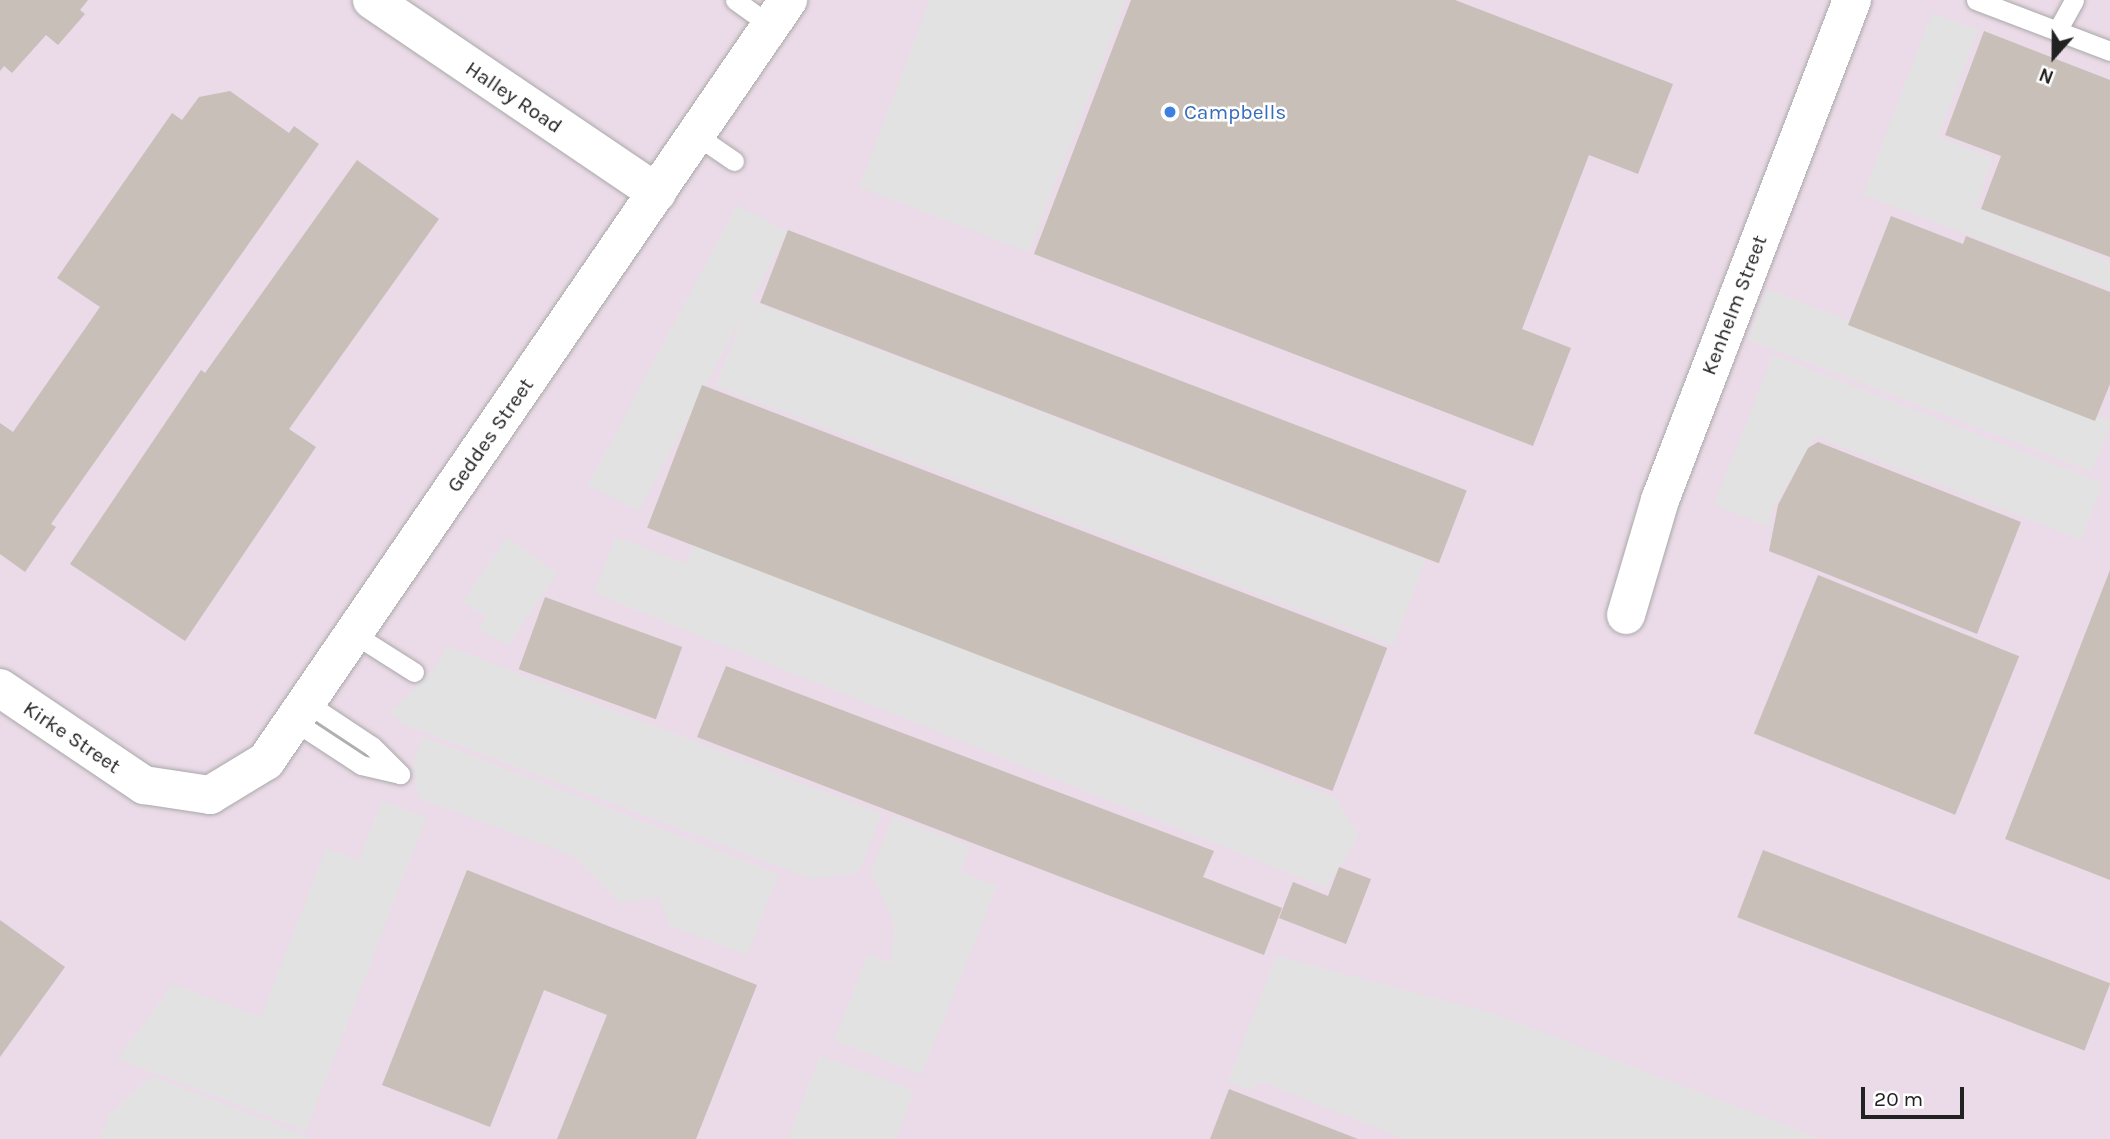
<!DOCTYPE html>
<html>
<head>
<meta charset="utf-8">
<style>
	body { margin:0 }
	#map { position:relative; width:2110px; height:1139px; overflow:hidden; background:#f2efe9; font-family:Karla,sans-serif }
	div>[style] { position:absolute }
	[style*='--x'] { left:calc(var(--x)*1px); top:calc(var(--y)*1px); width:calc(var(--w)*1px); rotate:calc(var(--a)*1deg) }
	.industrial>* { inset:0; background:#ebdbe8; transform-origin:0 0 }
	.parking>* { inset:0; background:#e2e2e2; transform-origin:0 0 }
	.building>* { inset:0; background:#c7bfb8; transform-origin:0 0 }
	.roads { filter:drop-shadow(0 0 2px #a9a9a9) drop-shadow(0 0 2px #a9a9a9) }
	.lane>* { height:19px; margin:-9.5px; padding:0 9.5px; transform-origin:9.5px; border-radius:9.5px; background:#fff }
	.street>* { height:38px; margin:-19px; padding:0 19px; transform-origin:19px; border-radius:19px; background:#fff }
	.dots>* { width:19px; height:19px; translate:-50% -50%; box-sizing:border-box; border:4px solid #fff; border-radius:50% }
	span { translate:-50% -50%; white-space:nowrap; text-align:center; line-height:1.15; -webkit-text-stroke:5px #fff; paint-order:stroke }
	.street-label { font-size:21px; color:#222 }
	.shop-label { font-size:21px; color:#366cbe }
	.left { translate:0 -50%; text-align:left }
	.north { position:absolute; left:2019px; top:21px; width:70px; height:70px; -webkit-text-stroke:5px #fff; paint-order:stroke; rotate:201deg; font-size:19px; font-weight:700; line-height:28px; text-align:center; color:#222 }
	.north::after { content:''; display:block; margin:auto; width:24px; height:32px; background:#222; clip-path:polygon(50% 0,100% 100%,50% 72%,0 100%) }
	.scale { position:absolute; left:1861px; top:1087px; width:103px; height:32px; box-sizing:border-box; border:4px solid #222; border-top:0; padding-left:9px; font-size:21px; line-height:24px; white-space:nowrap; color:#222; -webkit-text-stroke:5px #fff; paint-order:stroke }
</style>
</head>
<body>
<div id="map">
	<div class="industrial">
		<div style="left:0;top:0;width:2110px;height:1139px"></div>
	</div>
	<div class="parking">
		<div style="clip-path:polygon(930px 0,1126px 0,1029px 252px,859px 187px)"></div>
		<div style="clip-path:polygon(1932px 13px,1978px 30px,1938px 137px,1993px 158px,1976px 207px,2110px 261px,2110px 289px,1863px 195px)"></div>
		<div style="left:737px;top:205px;width:57px;height:317px;rotate:28deg"></div>
		<div style="left:1767px;top:289px;width:369px;height:54px;rotate:21deg"></div>
		<div style="left:749px;top:300px;width:725px;height:92px;rotate:21deg"></div>
		<div style="clip-path:polygon(1773px 355px,2103px 483px,2081px 540px,1815px 436px,1771px 513px,1770px 527px,1714px 505px)"></div>
		<div style="clip-path:polygon(507px 537px,557px 574px,508px 645px,478px 629px,486px 617px,463px 601px)"></div>
		<div style="clip-path:polygon(615px 537px,686px 563px,697px 538px,1337px 799px,1359px 837px,1325px 888px,594px 593px)"></div>
		<div style="clip-path:polygon(447px 646px,882px 814px,858px 873px,812px 879px,403px 724px,390px 712px,435px 668px)"></div>
		<div style="clip-path:polygon(423px 737px,779px 874px,747px 955px,669px 925px,659px 897px,621px 903px,574px 856px,418px 798px,413px 763px)"></div>
		<div style="clip-path:polygon(382px 801px,426px 818px,306px 1131px,118px 1059px,173px 984px,261px 1017px,326px 848px,359px 860px)"></div>
		<div style="clip-path:polygon(893px 816px,970px 846px,960px 871px,997px 886px,921px 1075px,834px 1040px,868px 955px,891px 963px,894px 923px,871px 872px)"></div>
		<div style="clip-path:polygon(1276px 956px,1492px 1013px,1821px 1139px,1404px 1139px,1263px 1082px,1249px 1090px,1228px 1082px)"></div>
		<div style="clip-path:polygon(820px 1055px,914px 1091px,896px 1139px,788px 1139px)"></div>
		<div style="clip-path:polygon(152px 1076px,314px 1139px,99px 1139px,110px 1114px)"></div>
	</div>
	<div class="building">
		<div style="clip-path:polygon(0 0,88px 0,80px 10px,85px 14px,58px 45px,46px 35px,12px 73px,4px 66px,0 71px)"></div>
		<div style="clip-path:polygon(1131px 0,1455px 0,1673px 84px,1638px 174px,1589px 155px,1522px 329px,1571px 348px,1533px 446px,1034px 254px)"></div>
		<div style="clip-path:polygon(1984px 31px,2110px 80px,2110px 257px,1981px 209px,2001px 156px,1945px 135px)"></div>
		<div style="clip-path:polygon(230px 91px,289px 133px,294px 126px,319px 144px,51px 524px,56px 527px,25px 572px,0 554px,0 423px,13px 432px,100px 307px,57px 278px,172px 113px,182px 120px,199px 97px)"></div>
		<div style="clip-path:polygon(357px 160px,439px 219px,289px 429px,316px 447px,185px 641px,70px 564px,201px 370px,205px 373px)"></div>
		<div style="clip-path:polygon(1891px 216px,1963px 244px,1966px 236px,2110px 292px,2110px 384px,2095px 421px,1848px 325px)"></div>
		<div style="left:788px;top:230px;width:727px;height:78px;rotate:21deg"></div>
		<div style="left:702px;top:385px;width:734px;height:153px;rotate:21deg"></div>
		<div style="clip-path:polygon(1818px 442px,2021px 522px,1977px 634px,1769px 551px,1778px 505px,1808px 448px)"></div>
		<div style="clip-path:polygon(2110px 570px,2110px 880px,2005px 839px)"></div>
		<div style="left:1818px;top:575px;width:217px;height:171px;rotate:22deg"></div>
		<div style="left:545px;top:597px;width:146px;height:77px;rotate:20deg"></div>
		<div style="clip-path:polygon(726px 666px,1214px 851px,1203px 877px,1282px 908px,1264px 955px,697px 737px)"></div>
		<div style="left:1763px;top:850px;width:372px;height:72px;rotate:21deg"></div>
		<div style="clip-path:polygon(1339px 867px,1371px 879px,1346px 944px,1279px 918px,1293px 882px,1328px 896px)"></div>
		<div style="clip-path:polygon(467px 870px,757px 985px,696px 1139px,557px 1139px,607px 1015px,544px 990px,490px 1127px,382px 1085px)"></div>
		<div style="clip-path:polygon(0 920px,65px 967px,0 1057px)"></div>
		<div style="clip-path:polygon(1229px 1089px,1358px 1139px,1210px 1139px)"></div>
	</div>
	<div class="roads">
		<div class="lane">
			<div style="--x:735;--y:0;--w:44;--a:35.8"></div>
			<div style="--x:1976;--y:0;--w:143;--a:20.8"></div>
			<div style="--x:2057;--y:31;--w:35;--a:-61"></div>
			<div style="--x:696;--y:135;--w:46;--a:34.4"></div>
			<div style="--x:354;--y:634;--w:71;--a:32.3"></div>
			<div style="--x:307;--y:703;--w:78;--a:33.5"></div>
			<div style="--x:372;--y:746;--w:40;--a:45"></div>
			<div style="--x:294;--y:721;--w:80;--a:33.3"></div>
			<div style="--x:361;--y:765;--w:40;--a:13"></div>
		</div>
		<div class="street">
			<div style="--x:372;--y:0;--w:344;--a:34.1"></div>
			<div style="--x:1626;--y:615;--w:120;--a:-73.5"></div>
			<div style="--x:1660;--y:500;--w:536;--a:-68.99"></div>
			<div style="--x:0;--y:688;--w:174;--a:34"></div>
			<div style="--x:144;--y:785;--w:67;--a:8.6"></div>
			<div style="--x:210;--y:795;--w:66;--a:-31.3"></div>
			<div style="--x:266;--y:761;--w:923;--a:-55.55"></div>
		</div>
	</div>
	<div class="dots">
		<div style="left:1170px;top:112px;background:#3f7fe0"></div>
	</div>
	<div class="street-label">
		<span style="left:514px;top:97px;rotate:34deg">Halley Road</span>
		<span style="left:1734px;top:305px;rotate:-69deg">Kenhelm Street</span>
		<span style="left:490px;top:435px;rotate:-55deg">Geddes Street</span>
		<span style="left:72px;top:737px;rotate:34deg">Kirke Street</span>
	</div>
	<div class="shop-label">
		<span class="left" style="left:1184px;top:112px">Campbells</span>
	</div>
	<div class="north">N</div>
	<div class="scale">20 m</div>
</div>
</body>
</html>
